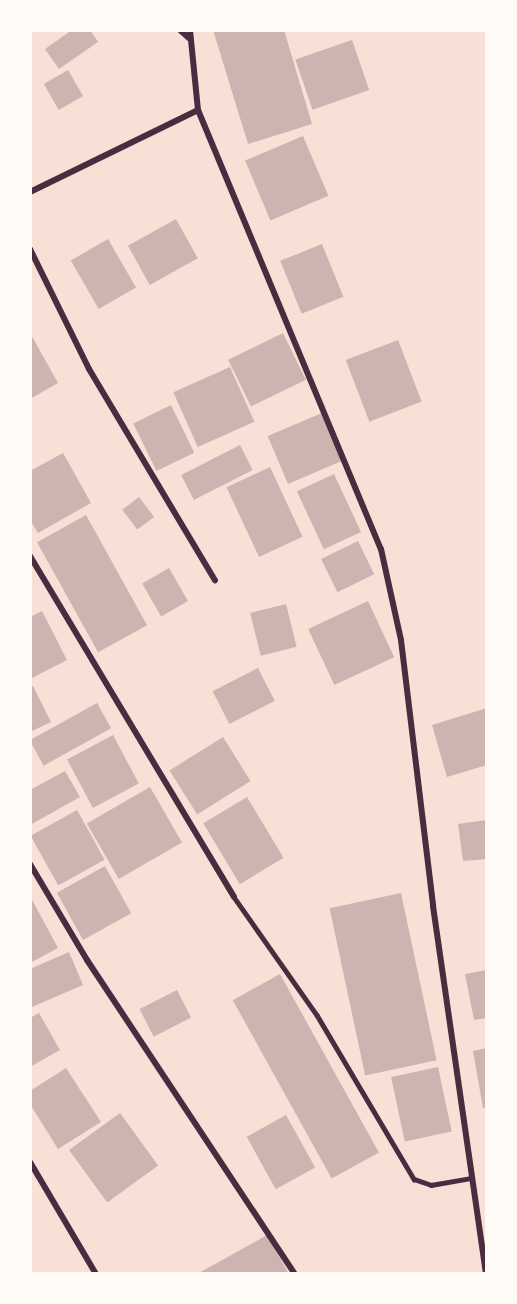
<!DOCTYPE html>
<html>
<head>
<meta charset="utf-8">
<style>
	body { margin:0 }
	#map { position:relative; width:517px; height:1304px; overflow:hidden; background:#f7e1d7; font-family:Rubik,sans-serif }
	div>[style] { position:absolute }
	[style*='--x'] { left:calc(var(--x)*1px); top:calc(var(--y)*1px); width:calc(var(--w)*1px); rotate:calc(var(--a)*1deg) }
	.building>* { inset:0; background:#ccb4b1; transform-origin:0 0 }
	.service>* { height:4.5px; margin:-2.25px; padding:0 2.25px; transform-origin:2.25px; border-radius:2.25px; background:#4a2c40 }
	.minor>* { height:6px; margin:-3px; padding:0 3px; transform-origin:3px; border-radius:3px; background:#4a2c40 }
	span { translate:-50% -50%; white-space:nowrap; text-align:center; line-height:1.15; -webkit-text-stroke:5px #fffaf5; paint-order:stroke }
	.frame { position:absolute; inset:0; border:32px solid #fffaf5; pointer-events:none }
</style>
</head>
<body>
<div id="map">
	<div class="building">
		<div style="clip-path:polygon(72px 30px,90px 30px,98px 42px,59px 69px,45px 49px)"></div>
		<div style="clip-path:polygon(213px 30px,284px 30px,312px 124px,248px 144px)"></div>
		<div style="left:352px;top:40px;width:53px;height:60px;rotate:71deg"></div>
		<div style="left:68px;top:70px;width:30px;height:28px;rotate:60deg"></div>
		<div style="left:303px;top:136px;width:65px;height:63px;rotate:67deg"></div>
		<div style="left:176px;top:219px;width:45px;height:55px;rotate:61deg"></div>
		<div style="left:108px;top:239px;width:56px;height:43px;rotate:60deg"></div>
		<div style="left:322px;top:244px;width:57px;height:45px;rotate:68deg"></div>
		<div style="clip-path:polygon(30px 333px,58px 383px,30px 399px)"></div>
		<div style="left:283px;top:333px;width:52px;height:61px;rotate:64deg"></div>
		<div style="left:398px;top:340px;width:66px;height:56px;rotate:69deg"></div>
		<div style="left:230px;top:367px;width:60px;height:62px;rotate:66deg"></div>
		<div style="left:171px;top:405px;width:53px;height:42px;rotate:64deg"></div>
		<div style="left:322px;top:413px;width:52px;height:59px;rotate:67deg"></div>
		<div style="left:240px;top:445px;width:28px;height:66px;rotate:63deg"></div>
		<div style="clip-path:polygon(63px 453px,91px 503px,38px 533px,30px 520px,30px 471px)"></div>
		<div style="left:270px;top:467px;width:77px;height:48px;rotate:65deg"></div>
		<div style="left:334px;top:474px;width:64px;height:41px;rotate:65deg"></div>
		<div style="left:139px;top:497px;width:25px;height:21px;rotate:53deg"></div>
		<div style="left:86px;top:515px;width:126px;height:56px;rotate:61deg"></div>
		<div style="left:358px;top:541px;width:37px;height:41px;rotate:64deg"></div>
		<div style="left:169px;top:568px;width:38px;height:31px;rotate:60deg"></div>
		<div style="left:368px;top:601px;width:62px;height:66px;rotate:65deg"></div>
		<div style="left:286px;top:604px;width:44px;height:37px;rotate:76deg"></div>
		<div style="clip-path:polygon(42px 611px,67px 660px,30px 679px,30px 617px)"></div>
		<div style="left:258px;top:668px;width:37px;height:51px;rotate:63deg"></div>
		<div style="clip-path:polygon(33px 686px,51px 722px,30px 732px,30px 687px)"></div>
		<div style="left:97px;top:703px;width:29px;height:77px;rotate:61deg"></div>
		<div style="clip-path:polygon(487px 708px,487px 765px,447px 777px,432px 725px)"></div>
		<div style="left:113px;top:735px;width:55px;height:52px;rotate:62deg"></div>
		<div style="left:223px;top:737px;width:52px;height:63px;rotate:58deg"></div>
		<div style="clip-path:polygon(65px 771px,80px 797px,30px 825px,30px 790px)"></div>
		<div style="left:150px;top:787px;width:64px;height:73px;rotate:60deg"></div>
		<div style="left:247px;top:797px;width:71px;height:51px;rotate:59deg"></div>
		<div style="left:77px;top:810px;width:57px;height:53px;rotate:61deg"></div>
		<div style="clip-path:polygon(487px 820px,487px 859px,463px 861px,458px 824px)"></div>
		<div style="left:105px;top:866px;width:54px;height:55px;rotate:61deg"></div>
		<div style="left:401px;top:893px;width:171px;height:73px;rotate:78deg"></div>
		<div style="clip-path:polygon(30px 896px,58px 948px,30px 963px)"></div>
		<div style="clip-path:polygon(69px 952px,83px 985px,32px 1007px,30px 969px)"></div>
		<div style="clip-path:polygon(487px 970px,487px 1018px,474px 1020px,465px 974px)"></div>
		<div style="left:280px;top:974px;width:204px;height:54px;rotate:61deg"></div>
		<div style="left:177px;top:990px;width:31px;height:42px;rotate:63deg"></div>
		<div style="clip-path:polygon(39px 1013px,60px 1050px,30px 1067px,30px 1018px)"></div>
		<div style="clip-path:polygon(487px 1048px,487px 1108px,483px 1108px,473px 1051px)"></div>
		<div style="left:438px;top:1067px;width:66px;height:48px;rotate:78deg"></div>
		<div style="clip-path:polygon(66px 1068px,101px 1122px,58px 1149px,30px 1104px,30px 1091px)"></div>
		<div style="left:120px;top:1113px;width:65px;height:63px;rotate:54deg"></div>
		<div style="left:286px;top:1115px;width:60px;height:45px;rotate:61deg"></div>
		<div style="clip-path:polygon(267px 1235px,289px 1274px,197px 1274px)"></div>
	</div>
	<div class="service">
		<div style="--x:234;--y:897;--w:144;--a:54.9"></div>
		<div style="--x:317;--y:1015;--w:191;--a:59.4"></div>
		<div style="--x:414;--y:1179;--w:18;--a:19"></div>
		<div style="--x:431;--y:1185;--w:41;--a:-9.9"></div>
	</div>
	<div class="minor">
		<div style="--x:180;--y:30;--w:12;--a:42"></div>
		<div style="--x:190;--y:30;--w:80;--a:84.3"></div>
		<div style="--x:198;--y:110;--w:476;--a:67.4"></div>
		<div style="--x:381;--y:549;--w:93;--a:77.6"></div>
		<div style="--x:401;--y:640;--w:268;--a:83.1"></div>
		<div style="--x:433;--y:906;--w:372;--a:81.8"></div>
		<div style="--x:30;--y:192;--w:187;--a:-26"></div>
		<div style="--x:30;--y:249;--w:134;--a:63.8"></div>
		<div style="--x:89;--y:369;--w:246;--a:59.2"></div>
		<div style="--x:30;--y:556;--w:397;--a:59.1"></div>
		<div style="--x:30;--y:864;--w:112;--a:59.3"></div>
		<div style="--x:87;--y:960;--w:377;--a:56.5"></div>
		<div style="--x:30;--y:1162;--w:130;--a:59.5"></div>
	</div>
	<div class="frame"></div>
</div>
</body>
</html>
